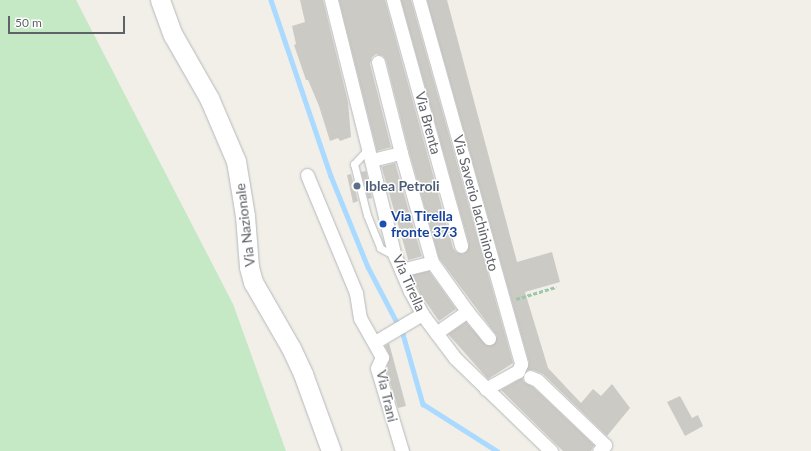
<!DOCTYPE html>
<html>
<head>
<meta charset="utf-8">
<style>
	body { margin:0 }
	#map { position:relative; width:811px; height:451px; overflow:hidden; background:#f1efe8; font-family:Lato,sans-serif }
	div>[style] { position:absolute }
	[style*='--x'] { left:calc(var(--x)*1px); top:calc(var(--y)*1px); width:calc(var(--w)*1px); rotate:calc(var(--a)*1deg) }
	.green>* { inset:0; background:#c5e8c5 }
	.stream>* { height:4.5px; margin:-2.25px; padding:0 2.25px; transform-origin:2.25px; border-radius:2.25px; background:#aadaff }
	.building>* { inset:0; background:#cccac5; transform-origin:0 0 }
	.path>* { height:2.5px; margin-top:-1.25px; transform-origin:0; background:repeating-linear-gradient(90deg,#9cc7a9 0 4px,transparent 0 6px) }
	.roads { filter:drop-shadow(0 0 1px #b5b8bc) drop-shadow(0 0 1px #b5b8bc) }
	.lane>* { height:7px; margin:-3.5px; padding:0 3.5px; transform-origin:3.5px; border-radius:3.5px; background:#fff }
	.street>* { height:13px; margin:-6.5px; padding:0 6.5px; transform-origin:6.5px; border-radius:6.5px; background:#fff }
	.secondary>* { height:19px; margin:-9.5px; padding:0 9.5px; transform-origin:9.5px; border-radius:9.5px; background:#fff }
	.dots>* { width:11px; height:11px; translate:-50% -50%; box-sizing:border-box; border:2px solid #fff; border-radius:50% }
	span { translate:-50% -50%; white-space:nowrap; text-align:center; line-height:1.15; -webkit-text-stroke:3px #fff; paint-order:stroke }
	.street-label { font-size:14px; color:#5f6368 }
	.service-label { font-size:14px; color:#4e5e75; font-weight:700 }
	.left { translate:0 -50%; text-align:left }
	.transit-label { font-size:14px; color:#164399; font-weight:700 }
	.scale { position:absolute; left:8px; top:16px; width:117px; height:18px; box-sizing:border-box; border:2px solid #5f6368; border-top:0; padding-left:5px; font-size:12px; line-height:14px; white-space:nowrap; color:#5f6368; -webkit-text-stroke:3px #fff; paint-order:stroke }
</style>
</head>
<body>
<div id="map">
	<div class="green">
		<div style="clip-path:polygon(0 0,76px 0,233px 304px,286px 451px,0 451px)"></div>
	</div>
	<div class="stream">
		<div style="--x:271;--y:0;--w:186;--a:71.2"></div>
		<div style="--x:331;--y:176;--w:98;--a:67.9"></div>
		<div style="--x:368;--y:267;--w:76;--a:62.4"></div>
		<div style="--x:403;--y:334;--w:73;--a:74.1"></div>
		<div style="--x:423;--y:404;--w:88;--a:32.4"></div>
	</div>
	<div class="building">
		<div style="clip-path:polygon(300px 0,323px 0,348px 102px,351px 137px,340px 141px,338px 138px,330px 141px,319px 106px,308px 80px,306px 80px,294px 45px,296px 44px,292px 26px,305px 22px)"></div>
		<div style="clip-path:polygon(339px 0,385px 0,453px 248px,456px 252px,463px 254px,467px 251px,469px 244px,401px 0,411px 0,513px 363px,488px 379px,448px 334px,466px 322px,486px 345px,494px 344px,497px 336px,439px 258px,409px 151px,386px 60px,383px 56px,376px 54px,372px 57px,370px 64px,391px 147px,377px 151px)"></div>
		<div style="clip-path:polygon(427px 0,447px 0,517px 262px,552px 252px,560px 282px,525px 292px,548px 368px,581px 403px,593px 389px,601px 396px,612px 384px,630px 408px,607px 436px,543px 374px,533px 370px,527px 370px,529px 362px)"></div>
		<div style="left:395px;top:163px;width:97px;height:14px;rotate:74deg"></div>
		<div style="clip-path:polygon(366px 171px,372px 198px,368px 199px,361px 172px)"></div>
		<div style="clip-path:polygon(351px 174px,358px 201px,353px 203px,347px 175px)"></div>
		<div style="clip-path:polygon(429px 271px,456px 309px,439px 321px,421px 295px,412px 275px)"></div>
		<div style="clip-path:polygon(389px 343px,406px 406px,398px 408px,386px 369px,390px 357px,385px 346px)"></div>
		<div style="clip-path:polygon(522px 378px,524px 382px,533px 387px,594px 445px,591px 451px,563px 451px,501px 390px)"></div>
		<div style="clip-path:polygon(680px 396px,692px 418px,698px 415px,703px 426px,685px 436px,667px 402px)"></div>
	</div>
	<div class="path">
		<div style="--x:516;--y:299;--w:42;--a:-16.7"></div>
	</div>
	<div class="roads">
		<div class="lane">
			<div style="--x:369;--y:148;--w:22;--a:133"></div>
			<div style="--x:354;--y:164;--w:53;--a:75.7"></div>
			<div style="--x:367;--y:215;--w:35;--a:68"></div>
			<div style="--x:380;--y:248;--w:17;--a:28"></div>
		</div>
		<div class="street">
			<div style="--x:331;--y:0;--w:264;--a:76"></div>
			<div style="--x:395;--y:256;--w:38;--a:67"></div>
			<div style="--x:410;--y:291;--w:26;--a:62"></div>
			<div style="--x:422;--y:314;--w:55;--a:53.1"></div>
			<div style="--x:455;--y:358;--w:134;--a:44.1"></div>
			<div style="--x:393;--y:0;--w:255;--a:74.5"></div>
			<div style="--x:419;--y:0;--w:378;--a:74.3"></div>
			<div style="--x:521;--y:364;--w:8;--a:113"></div>
			<div style="--x:518;--y:371;--w:37;--a:151"></div>
			<div style="--x:378;--y:62;--w:94;--a:75.8"></div>
			<div style="--x:401;--y:153;--w:113;--a:74.1"></div>
			<div style="--x:432;--y:262;--w:60;--a:54.5"></div>
			<div style="--x:372;--y:160;--w:30;--a:-14"></div>
			<div style="--x:307;--y:175;--w:128;--a:67.4"></div>
			<div style="--x:356;--y:293;--w:25;--a:81"></div>
			<div style="--x:360;--y:318;--w:45;--a:60.6"></div>
			<div style="--x:382;--y:357;--w:12;--a:114"></div>
			<div style="--x:377;--y:368;--w:87;--a:73.2"></div>
			<div style="--x:401;--y:270;--w:32;--a:-14"></div>
			<div style="--x:436;--y:333;--w:38;--a:-35"></div>
			<div style="--x:467;--y:311;--w:35;--a:51"></div>
			<div style="--x:375;--y:342;--w:55;--a:-30.8"></div>
			<div style="--x:530;--y:377;--w:8;--a:23"></div>
			<div style="--x:537;--y:380;--w:94;--a:43.7"></div>
			<div style="--x:605;--y:445;--w:8;--a:135"></div>
		</div>
		<div class="secondary">
			<div style="--x:160;--y:0;--w:37;--a:70"></div>
			<div style="--x:173;--y:35;--w:73;--a:60.3"></div>
			<div style="--x:209;--y:98;--w:69;--a:66.8"></div>
			<div style="--x:236;--y:161;--w:56;--a:80.7"></div>
			<div style="--x:245;--y:216;--w:51;--a:85.5"></div>
			<div style="--x:249;--y:267;--w:16;--a:75"></div>
			<div style="--x:253;--y:282;--w:76;--a:60.1"></div>
			<div style="--x:291;--y:348;--w:29;--a:65"></div>
			<div style="--x:303;--y:374;--w:82;--a:70"></div>
		</div>
	</div>
	<div class="dots">
		<div style="left:357px;top:186px;background:#5c6f8a"></div>
		<div style="left:383px;top:224px;background:#1a4fb4"></div>
	</div>
	<div class="street-label">
		<span style="left:428px;top:123px;rotate:75deg">Via Brenta</span>
		<span style="left:476px;top:203px;rotate:75deg">Via Saverio Iachininoto</span>
		<span style="left:245px;top:225px;rotate:-97deg">Via Nazionale</span>
		<span style="left:409px;top:283px;rotate:66deg">Via Tirella</span>
		<span style="left:387px;top:396px;rotate:77deg">Via Trani</span>
	</div>
	<div class="service-label">
		<span class="left" style="left:365px;top:186px">Iblea Petroli</span>
	</div>
	<div class="transit-label">
		<span class="left" style="left:391px;top:224px">Via Tirella<br>fronte 373</span>
	</div>
	<div class="scale">50 m</div>
</div>
</body>
</html>
